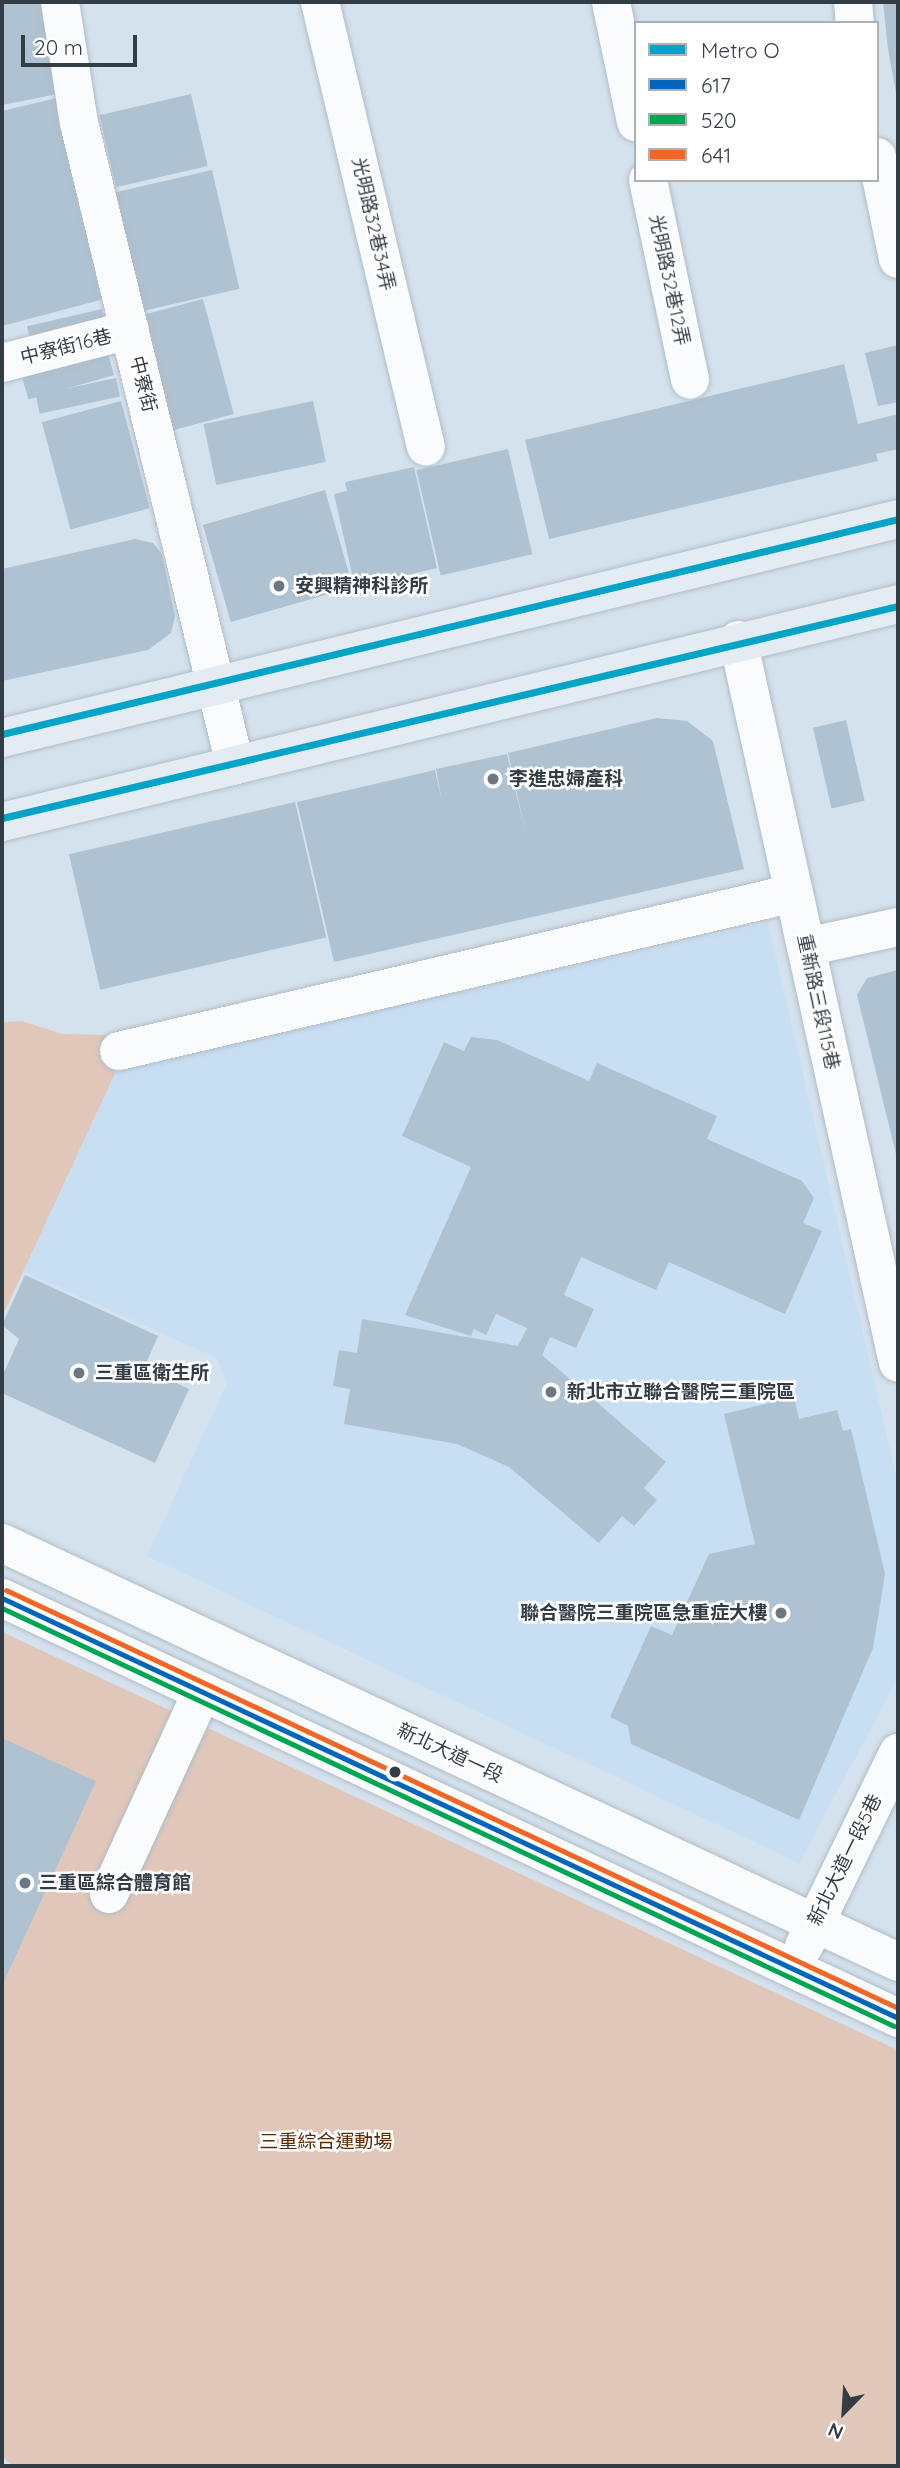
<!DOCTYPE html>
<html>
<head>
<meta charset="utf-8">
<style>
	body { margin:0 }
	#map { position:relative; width:900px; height:2468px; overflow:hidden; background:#d4e2ee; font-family:Quicksand,"Noto Sans TC",sans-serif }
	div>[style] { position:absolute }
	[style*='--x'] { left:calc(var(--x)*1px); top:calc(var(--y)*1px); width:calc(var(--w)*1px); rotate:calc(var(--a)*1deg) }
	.built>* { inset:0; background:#c7def3 }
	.green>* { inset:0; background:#e0c7b9 }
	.building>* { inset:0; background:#aec2d2; transform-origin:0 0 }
	.roads { filter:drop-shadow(0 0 2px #b1bcc5) drop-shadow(0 0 2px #b1bcc5) }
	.minor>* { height:38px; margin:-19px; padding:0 19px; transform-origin:19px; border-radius:19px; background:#f9fbfc }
	.major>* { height:38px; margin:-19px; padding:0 19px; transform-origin:19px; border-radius:19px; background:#e4ecf3 }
	.bus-1>* { height:5px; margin:-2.5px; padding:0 2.5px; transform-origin:2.5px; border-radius:2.5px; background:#0065bd }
	.bus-2>* { height:5px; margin:-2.5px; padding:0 2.5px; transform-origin:2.5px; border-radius:2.5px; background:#00a651 }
	.bus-3>* { height:5px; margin:-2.5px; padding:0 2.5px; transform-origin:2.5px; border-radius:2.5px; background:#f26522 }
	.metro-1>* { height:7px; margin:-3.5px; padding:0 3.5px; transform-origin:3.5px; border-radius:3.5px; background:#03a4c7 }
	.dots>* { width:19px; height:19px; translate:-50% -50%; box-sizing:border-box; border:4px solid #fff; border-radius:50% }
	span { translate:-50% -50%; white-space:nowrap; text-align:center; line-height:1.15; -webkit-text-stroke:5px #fff; paint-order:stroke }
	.street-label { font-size:19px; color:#333d46 }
	.poi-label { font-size:19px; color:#333d46; font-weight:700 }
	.left { translate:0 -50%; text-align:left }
	.right { translate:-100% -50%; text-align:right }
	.park-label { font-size:19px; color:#5a2b04 }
	.frame { position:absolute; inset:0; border:4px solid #333d46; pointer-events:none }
	.legend { position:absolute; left:634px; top:21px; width:245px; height:161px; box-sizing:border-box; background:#fff; border:2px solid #adb1b5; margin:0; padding:9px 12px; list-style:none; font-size:21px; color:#333d46 }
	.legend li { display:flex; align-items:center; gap:14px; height:35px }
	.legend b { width:35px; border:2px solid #adb1b5 }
	.north { position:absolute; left:809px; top:2377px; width:70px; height:70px; -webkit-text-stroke:5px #fff; paint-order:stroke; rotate:204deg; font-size:19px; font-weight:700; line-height:28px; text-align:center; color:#333d46 }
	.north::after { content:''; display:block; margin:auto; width:24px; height:32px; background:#333d46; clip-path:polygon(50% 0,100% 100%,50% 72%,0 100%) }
	.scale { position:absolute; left:21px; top:35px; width:116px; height:32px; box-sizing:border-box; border:4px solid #333d46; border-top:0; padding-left:9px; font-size:21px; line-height:24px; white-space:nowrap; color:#333d46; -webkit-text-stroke:5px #fff; paint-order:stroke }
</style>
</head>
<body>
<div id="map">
	<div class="built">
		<div style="clip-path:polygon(768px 923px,898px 1484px,898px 1678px,799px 1863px,147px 1556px,227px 1383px,217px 1358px,23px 1271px,117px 1069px)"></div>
	</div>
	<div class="green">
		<div style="clip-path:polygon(22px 1021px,62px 1034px,106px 1035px,117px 1069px,2px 1317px,2px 1022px)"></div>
		<div style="clip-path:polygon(2px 1632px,898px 2050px,898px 2466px,12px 2466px,2px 2456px)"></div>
	</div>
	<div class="building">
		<div style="clip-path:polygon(2px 2px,41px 2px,58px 94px,2px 105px)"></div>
		<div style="clip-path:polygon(883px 2px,898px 2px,898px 104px,888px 49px)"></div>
		<div style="left:191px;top:94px;width:74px;height:94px;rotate:77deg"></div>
		<div style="clip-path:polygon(57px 98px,104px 299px,2px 326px,2px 111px)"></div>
		<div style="left:212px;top:170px;width:122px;height:101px;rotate:77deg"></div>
		<div style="left:203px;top:299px;width:119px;height:65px;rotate:75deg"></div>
		<div style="left:102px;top:309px;width:22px;height:77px;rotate:77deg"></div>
		<div style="clip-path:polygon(898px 345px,898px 402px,878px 406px,865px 353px)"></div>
		<div style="left:106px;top:347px;width:29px;height:89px;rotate:74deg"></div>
		<div style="clip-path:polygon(844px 364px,858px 424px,898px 414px,898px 449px,876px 454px,878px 461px,549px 539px,525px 440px)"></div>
		<div style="left:116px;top:378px;width:19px;height:82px;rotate:78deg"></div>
		<div style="left:121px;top:401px;width:111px;height:82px;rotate:75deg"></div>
		<div style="left:313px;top:401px;width:62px;height:112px;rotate:78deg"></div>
		<div style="left:508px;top:449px;width:108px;height:94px;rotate:77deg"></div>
		<div style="clip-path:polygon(414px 467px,437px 568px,355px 587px,334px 494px,347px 491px,345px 482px)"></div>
		<div style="left:325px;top:490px;width:101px;height:127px;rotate:74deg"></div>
		<div style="clip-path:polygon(135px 539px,153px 543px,162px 554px,175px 616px,171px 633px,148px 650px,2px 681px,2px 569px)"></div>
		<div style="clip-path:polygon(657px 718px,687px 721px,713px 741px,744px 869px,334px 962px,297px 802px,435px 770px,442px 801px,436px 769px,507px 754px,527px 840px,508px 753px)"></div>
		<div style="left:846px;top:720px;width:83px;height:34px;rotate:77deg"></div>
		<div style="left:295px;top:802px;width:139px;height:232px;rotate:77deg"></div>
		<div style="clip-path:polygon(898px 970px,898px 1158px,897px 1158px,857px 995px,867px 978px)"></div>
		<div style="clip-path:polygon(471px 1037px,497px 1040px,589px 1081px,597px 1063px,717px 1116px,707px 1139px,802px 1181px,814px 1198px,803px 1223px,822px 1231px,785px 1314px,669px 1262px,656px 1290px,581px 1257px,564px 1295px,594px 1309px,576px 1348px,550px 1337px,542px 1355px,666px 1462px,644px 1488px,657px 1500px,634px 1526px,622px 1516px,599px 1543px,509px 1467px,457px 1444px,344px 1424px,350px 1389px,333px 1386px,339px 1350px,357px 1353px,362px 1319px,518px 1346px,527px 1328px,496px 1314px,486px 1335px,474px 1329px,471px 1336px,405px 1315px,471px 1167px,402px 1136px,444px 1042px,464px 1051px)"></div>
		<div style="clip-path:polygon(25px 1275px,158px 1336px,144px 1368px,189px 1389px,155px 1463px,2px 1393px,2px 1377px,19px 1339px,2px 1325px)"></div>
		<div style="clip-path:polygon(794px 1397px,799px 1419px,837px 1410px,843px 1431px,851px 1429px,885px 1574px,873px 1648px,799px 1820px,631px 1744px,628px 1726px,610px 1717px,651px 1626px,672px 1635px,709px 1554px,755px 1544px,724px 1414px)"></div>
		<div style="clip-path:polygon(2px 1738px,96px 1781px,2px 1986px)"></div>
	</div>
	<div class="roads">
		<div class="minor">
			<div style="--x:60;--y:2;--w:122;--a:81.1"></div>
			<div style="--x:79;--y:123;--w:661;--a:76.34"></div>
			<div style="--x:320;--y:2;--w:457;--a:76.6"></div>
			<div style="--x:611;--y:2;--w:123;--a:78.2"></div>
			<div style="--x:853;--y:2;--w:21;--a:85"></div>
			<div style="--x:877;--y:157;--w:104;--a:78.4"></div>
			<div style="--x:648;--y:180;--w:204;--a:78.1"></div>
			<div style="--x:2;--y:363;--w:132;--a:-14.5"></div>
			<div style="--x:738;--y:640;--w:740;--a:77.52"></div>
			<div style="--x:806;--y:947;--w:94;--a:-12.3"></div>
			<div style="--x:119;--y:1051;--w:693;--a:-13.17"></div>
			<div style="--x:2;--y:1543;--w:989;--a:25.06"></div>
			<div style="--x:2;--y:1598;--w:990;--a:25.11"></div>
			<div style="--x:109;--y:1894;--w:222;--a:-65.3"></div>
			<div style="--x:804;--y:1946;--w:215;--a:-64"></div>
		</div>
		<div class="major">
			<div style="--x:2;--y:738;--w:922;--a:-13.73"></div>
			<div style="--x:2;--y:822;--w:922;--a:-13.67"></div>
		</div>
	</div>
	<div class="bus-1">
		<div style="--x:2;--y:1598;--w:990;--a:25.11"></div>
	</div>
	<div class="bus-2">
		<div style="--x:2;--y:1608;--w:985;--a:25.11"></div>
	</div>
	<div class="bus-3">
		<div style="--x:6;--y:1590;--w:985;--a:25.11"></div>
	</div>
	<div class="metro-1">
		<div style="--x:2;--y:734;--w:921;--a:-13.49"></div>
		<div style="--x:2;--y:818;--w:921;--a:-13.31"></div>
	</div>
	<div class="dots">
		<div style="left:279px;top:586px;background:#6b7781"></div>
		<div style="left:493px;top:779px;background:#6b7781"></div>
		<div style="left:79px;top:1373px;background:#6b7781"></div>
		<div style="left:551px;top:1392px;background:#6b7781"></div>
		<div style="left:781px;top:1613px;background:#6b7781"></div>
		<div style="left:395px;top:1772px;background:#333d46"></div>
		<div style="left:25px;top:1883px;background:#6b7781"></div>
	</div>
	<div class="street-label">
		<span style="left:373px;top:224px;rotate:77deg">光明路32巷34弄</span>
		<span style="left:669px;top:280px;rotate:78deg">光明路32巷12弄</span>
		<span style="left:66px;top:347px;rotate:-14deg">中寮街16巷</span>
		<span style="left:143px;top:384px;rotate:76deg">中寮街</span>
		<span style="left:818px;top:1002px;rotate:78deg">重新路三段115巷</span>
		<span style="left:450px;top:1753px;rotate:25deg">新北大道一段</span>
		<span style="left:845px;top:1860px;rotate:-64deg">新北大道一段5巷</span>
	</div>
	<div class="poi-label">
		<span class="left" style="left:295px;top:586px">安興精神科診所</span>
		<span class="left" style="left:509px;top:779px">李進忠婦產科</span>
		<span class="left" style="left:95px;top:1373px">三重區衛生所</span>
		<span class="left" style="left:567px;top:1392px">新北市立聯合醫院三重院區</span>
		<span class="right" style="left:767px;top:1613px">聯合醫院三重院區急重症大樓</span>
		<span class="left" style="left:39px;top:1883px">三重區綜合體育館</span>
	</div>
	<div class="park-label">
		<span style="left:326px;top:2142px">三重綜合運動場</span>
	</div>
	<div class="frame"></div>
	<ul class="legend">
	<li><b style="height:9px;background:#03a4c7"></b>Metro O</li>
	<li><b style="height:9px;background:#0065bd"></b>617</li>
	<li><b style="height:9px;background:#00a651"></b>520</li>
	<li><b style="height:9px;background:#f26522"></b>641</li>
	</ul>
	<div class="north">N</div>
	<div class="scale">20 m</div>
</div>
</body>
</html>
